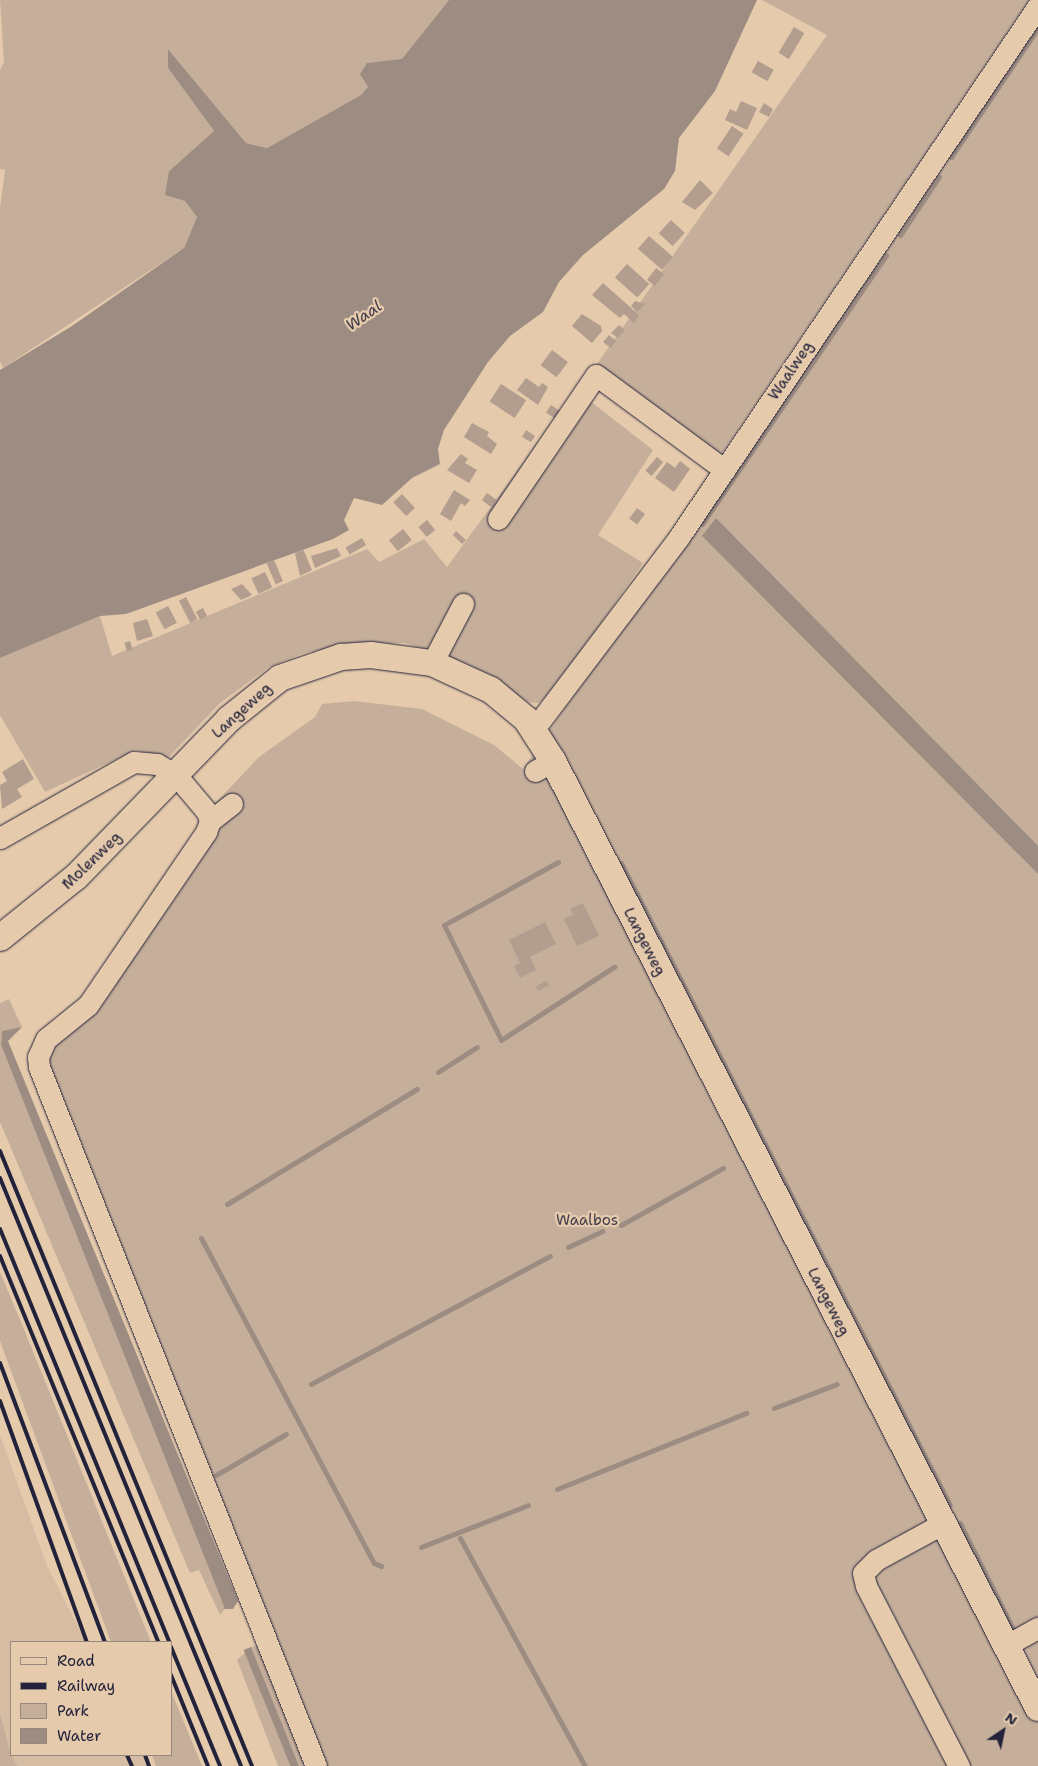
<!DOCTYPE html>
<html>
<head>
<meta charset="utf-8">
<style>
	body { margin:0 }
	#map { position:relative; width:1038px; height:1766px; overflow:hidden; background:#e5caac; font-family:"Shantell Sans",sans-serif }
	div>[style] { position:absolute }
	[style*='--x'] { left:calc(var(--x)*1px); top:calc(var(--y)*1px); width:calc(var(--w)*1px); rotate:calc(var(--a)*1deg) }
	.built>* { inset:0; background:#d6bca3 }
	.green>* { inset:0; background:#c6af9a }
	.water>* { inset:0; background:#9d8c82; transform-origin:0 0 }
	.stream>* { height:5px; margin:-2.5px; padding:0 2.5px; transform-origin:2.5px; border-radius:2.5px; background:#9d8c82 }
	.building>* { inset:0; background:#b29d8e; transform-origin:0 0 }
	.roads { filter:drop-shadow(0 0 1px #22223b) drop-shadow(0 0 1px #22223b) }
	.minor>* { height:21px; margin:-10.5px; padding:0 10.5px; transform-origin:10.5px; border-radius:10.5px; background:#e5caac }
	.major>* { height:26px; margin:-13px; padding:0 13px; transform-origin:13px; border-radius:13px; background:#e5caac }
	.rail>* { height:4px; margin:-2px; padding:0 2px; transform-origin:2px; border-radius:2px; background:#22223b }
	span { translate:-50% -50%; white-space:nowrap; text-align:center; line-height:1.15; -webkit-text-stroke:4.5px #e5caac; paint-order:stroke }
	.street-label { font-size:15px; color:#22223b }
	.park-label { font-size:15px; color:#433e4e }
	.water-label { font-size:16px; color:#413c4d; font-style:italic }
	.legend { position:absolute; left:10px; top:1641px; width:162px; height:115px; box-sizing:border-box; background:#e5caac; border:1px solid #97877f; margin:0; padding:6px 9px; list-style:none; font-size:15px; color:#22223b }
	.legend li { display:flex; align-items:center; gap:10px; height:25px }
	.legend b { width:25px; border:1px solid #97877f }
	.north { position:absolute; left:978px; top:1706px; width:50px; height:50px; -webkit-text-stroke:4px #e5caac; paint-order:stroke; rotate:34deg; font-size:14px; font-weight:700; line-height:20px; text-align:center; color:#22223b }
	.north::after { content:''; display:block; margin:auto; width:18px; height:22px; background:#22223b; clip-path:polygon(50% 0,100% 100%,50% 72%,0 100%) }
</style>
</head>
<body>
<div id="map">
	<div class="built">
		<div style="clip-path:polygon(0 1435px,47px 1566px,86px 1642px,11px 1642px,11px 1755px,144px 1755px,150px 1766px,4px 1766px,0 1750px)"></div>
	</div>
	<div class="green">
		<div style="clip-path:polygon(0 0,449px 0,402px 60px,367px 63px,368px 87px,361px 95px,267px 148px,246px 143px,168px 49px,168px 68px,214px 131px,169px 171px,197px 217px,184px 248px,3px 368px,0 362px,0 208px,5px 170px,0 169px,0 70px,4px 62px)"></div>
		<div style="clip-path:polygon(762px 0,1029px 0,723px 452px,716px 458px,595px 367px,827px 35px)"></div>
		<div style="clip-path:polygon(1038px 18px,1038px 1766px,316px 1766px,44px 1069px,52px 1045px,211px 808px,259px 757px,315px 717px,322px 704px,354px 701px,422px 709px,494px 745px,523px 769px)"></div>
		<div style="clip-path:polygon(576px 390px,653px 450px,598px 535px,643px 563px,558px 685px,539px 703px,528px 702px,456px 660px,405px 643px,348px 644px,304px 653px,269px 667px,220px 703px,167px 759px,136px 750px,45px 792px,0 715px,0 658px,100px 616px,112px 656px,367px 549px,379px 562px,424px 539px,447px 567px)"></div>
		<div style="clip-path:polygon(9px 999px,22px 1027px,2px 1031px,1px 1045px,225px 1609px,220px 1615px,199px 1570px,190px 1573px,0 1122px,0 1003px)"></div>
		<div style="clip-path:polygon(0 1272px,23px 1327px,151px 1642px,111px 1642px,0 1341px)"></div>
		<div style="clip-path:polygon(260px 1645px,310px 1766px,299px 1766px,251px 1647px)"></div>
		<div style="clip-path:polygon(245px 1653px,291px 1766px,278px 1766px,237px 1660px)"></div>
		<div style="clip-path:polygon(171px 1691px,202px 1766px,156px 1766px,152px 1755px,171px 1755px)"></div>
		<div style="clip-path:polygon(0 1713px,11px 1755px,17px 1766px,0 1766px)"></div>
	</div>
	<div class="water">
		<div style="clip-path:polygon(449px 0,757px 0,715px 91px,679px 138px,675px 171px,664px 189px,583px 255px,559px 282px,543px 312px,510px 336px,488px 362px,444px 430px,438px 449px,440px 464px,412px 478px,382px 505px,354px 498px,344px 520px,349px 530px,333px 539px,126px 614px,100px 616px,0 658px,0 370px,72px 326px,184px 248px,197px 217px,185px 201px,165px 195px,169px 171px,214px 131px,168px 68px,168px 49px,246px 143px,267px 148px,361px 95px,368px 87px,360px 74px,367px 63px,402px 59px)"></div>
		<div style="clip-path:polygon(716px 518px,1038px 846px,1038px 874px,702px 536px)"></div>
		<div style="clip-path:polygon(22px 1027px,8px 1041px,238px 1601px,233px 1609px,225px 1609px,1px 1045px,2px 1031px)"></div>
		<div style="left:251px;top:1647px;width:128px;height:8px;rotate:68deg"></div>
	</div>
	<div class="stream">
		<div style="--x:951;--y:157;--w:156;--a:-56"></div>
		<div style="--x:900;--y:235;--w:70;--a:-56.1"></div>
		<div style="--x:702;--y:524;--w:326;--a:-55.6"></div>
		<div style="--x:558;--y:862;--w:130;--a:151.1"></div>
		<div style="--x:444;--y:925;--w:128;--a:63.6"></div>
		<div style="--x:501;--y:1040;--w:135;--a:-32.9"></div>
		<div style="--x:621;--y:863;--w:721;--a:62.87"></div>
		<div style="--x:438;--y:1072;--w:46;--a:-32.7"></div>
		<div style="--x:227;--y:1204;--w:222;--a:-31.2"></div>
		<div style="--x:621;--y:1225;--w:117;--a:-29.2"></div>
		<div style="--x:201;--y:1238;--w:368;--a:62"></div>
		<div style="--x:374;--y:1563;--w:8;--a:23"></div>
		<div style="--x:568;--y:1247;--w:38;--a:-25"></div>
		<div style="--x:311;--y:1384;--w:271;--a:-28.2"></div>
		<div style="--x:774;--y:1408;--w:67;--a:-20.9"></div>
		<div style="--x:216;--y:1475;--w:81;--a:-30.4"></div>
		<div style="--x:557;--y:1489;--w:204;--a:-21.9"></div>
		<div style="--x:960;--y:1523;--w:119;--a:63.4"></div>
		<div style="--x:460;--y:1538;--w:260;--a:61.3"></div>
		<div style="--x:421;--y:1547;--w:115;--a:-21.4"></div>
	</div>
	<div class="building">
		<div style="left:794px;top:27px;width:12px;height:30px;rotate:31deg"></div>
		<div style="left:758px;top:61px;width:18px;height:13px;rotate:29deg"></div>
		<div style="clip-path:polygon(741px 101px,757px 108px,747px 130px,725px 120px,730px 109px,736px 112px)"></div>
		<div style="clip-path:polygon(764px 103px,773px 109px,769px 117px,759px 112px)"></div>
		<div style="left:732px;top:126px;width:14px;height:27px;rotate:34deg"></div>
		<div style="clip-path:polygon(700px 180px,713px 193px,695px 210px,682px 202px)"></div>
		<div style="left:671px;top:220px;width:19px;height:18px;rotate:43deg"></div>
		<div style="left:649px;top:236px;width:32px;height:17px;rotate:41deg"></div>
		<div style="left:627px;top:264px;width:30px;height:18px;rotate:42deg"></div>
		<div style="left:656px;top:268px;width:10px;height:15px;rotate:37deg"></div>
		<div style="clip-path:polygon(603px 283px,639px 315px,634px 323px,624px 314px,620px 318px,592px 295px)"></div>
		<div style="clip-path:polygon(635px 301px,645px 304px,637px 312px,631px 306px)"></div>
		<div style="clip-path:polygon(582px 314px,601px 326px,602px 331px,592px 343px,572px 326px)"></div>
		<div style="clip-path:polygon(619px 325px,625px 330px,618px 338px,611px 333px)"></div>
		<div style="clip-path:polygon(609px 335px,616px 341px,611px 348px,603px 342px)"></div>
		<div style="left:552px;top:350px;width:20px;height:19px;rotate:37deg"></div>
		<div style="clip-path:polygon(526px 378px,539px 387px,542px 383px,548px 387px,538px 405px,517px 390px)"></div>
		<div style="left:501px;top:384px;width:30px;height:21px;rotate:33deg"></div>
		<div style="left:551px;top:405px;width:11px;height:9px;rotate:34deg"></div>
		<div style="clip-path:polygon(472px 423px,489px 432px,487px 436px,497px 444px,491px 454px,464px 437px)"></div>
		<div style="clip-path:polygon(526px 430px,535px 436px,531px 442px,522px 437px)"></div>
		<div style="clip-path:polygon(461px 454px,468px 459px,465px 463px,477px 470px,469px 483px,447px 470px)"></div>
		<div style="left:657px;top:457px;width:8px;height:18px;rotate:40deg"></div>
		<div style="clip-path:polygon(680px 461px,690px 469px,674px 492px,655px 478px,667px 462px,675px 468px)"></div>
		<div style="clip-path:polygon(454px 490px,470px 500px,465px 506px,461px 503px,451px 521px,440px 514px)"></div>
		<div style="left:487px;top:493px;width:12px;height:9px;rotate:35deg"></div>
		<div style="left:402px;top:494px;width:19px;height:12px;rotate:47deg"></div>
		<div style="left:637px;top:508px;width:10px;height:13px;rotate:37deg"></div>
		<div style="left:427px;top:520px;width:13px;height:11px;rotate:51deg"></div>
		<div style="left:403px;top:529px;width:14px;height:18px;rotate:51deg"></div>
		<div style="clip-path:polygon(456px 531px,466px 540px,462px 544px,453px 535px)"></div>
		<div style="left:362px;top:538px;width:8px;height:19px;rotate:60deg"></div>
		<div style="clip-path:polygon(337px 548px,341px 556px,315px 568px,311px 556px)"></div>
		<div style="clip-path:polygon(303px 549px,312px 570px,300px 576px,295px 553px)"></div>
		<div style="left:274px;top:560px;width:23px;height:8px;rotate:67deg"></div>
		<div style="left:265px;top:572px;width:17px;height:15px;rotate:65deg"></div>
		<div style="clip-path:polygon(242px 584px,252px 595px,241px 600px,231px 589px)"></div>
		<div style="left:186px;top:597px;width:25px;height:8px;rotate:63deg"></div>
		<div style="left:168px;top:606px;width:19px;height:14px;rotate:62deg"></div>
		<div style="left:203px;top:608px;width:9px;height:8px;rotate:63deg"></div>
		<div style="clip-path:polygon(147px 619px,153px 636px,137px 641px,133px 623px)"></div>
		<div style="left:130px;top:641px;width:9px;height:6px;rotate:72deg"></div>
		<div style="clip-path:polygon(23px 759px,34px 779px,17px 789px,22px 797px,2px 809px,0 785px,7px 781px,2px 772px)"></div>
		<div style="clip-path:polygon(583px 903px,599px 936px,577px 946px,564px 919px,573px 915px,570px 909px)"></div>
		<div style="clip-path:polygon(545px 922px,556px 944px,530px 957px,536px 970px,520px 978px,514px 966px,520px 963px,509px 940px)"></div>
		<div style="clip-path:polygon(546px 980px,549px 985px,539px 991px,536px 987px)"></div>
	</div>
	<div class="roads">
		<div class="minor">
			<div style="--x:498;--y:519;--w:174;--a:-55.8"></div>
			<div style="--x:596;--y:375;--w:160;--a:36.4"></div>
			<div style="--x:432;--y:663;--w:67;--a:-62.3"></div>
			<div style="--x:534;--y:729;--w:241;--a:-52.9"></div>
			<div style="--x:679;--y:537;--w:641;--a:-55.94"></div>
			<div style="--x:535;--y:771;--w:21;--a:-29"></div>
			<div style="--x:210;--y:821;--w:28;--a:-38"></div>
			<div style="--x:0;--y:838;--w:154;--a:-29.6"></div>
			<div style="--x:134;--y:762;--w:23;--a:5"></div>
			<div style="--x:157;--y:764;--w:22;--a:30"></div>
			<div style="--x:176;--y:775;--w:48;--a:50"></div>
			<div style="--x:207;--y:812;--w:9;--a:72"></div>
			<div style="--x:210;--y:821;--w:12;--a:110"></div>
			<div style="--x:206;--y:832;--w:209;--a:124.3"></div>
			<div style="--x:88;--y:1005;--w:54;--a:141"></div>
			<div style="--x:46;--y:1039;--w:20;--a:114"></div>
			<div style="--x:38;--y:1057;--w:10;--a:84"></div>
			<div style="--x:39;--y:1067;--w:752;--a:68.38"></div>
			<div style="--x:942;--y:1524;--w:75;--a:151.4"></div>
			<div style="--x:876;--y:1560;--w:18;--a:135"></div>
			<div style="--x:863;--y:1573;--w:13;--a:77"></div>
			<div style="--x:866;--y:1586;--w:203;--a:62.7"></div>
			<div style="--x:1005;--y:1646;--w:38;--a:-29"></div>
		</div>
		<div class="major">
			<div style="--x:0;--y:938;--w:97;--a:-38.8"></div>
			<div style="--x:76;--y:877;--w:220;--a:-45.9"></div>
			<div style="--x:229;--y:719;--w:65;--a:-38.8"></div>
			<div style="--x:280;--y:678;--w:65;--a:-19"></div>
			<div style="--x:341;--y:657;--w:30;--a:-4"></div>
			<div style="--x:371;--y:655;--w:62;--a:7.5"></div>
			<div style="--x:432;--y:663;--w:65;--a:24.6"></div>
			<div style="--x:491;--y:690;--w:45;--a:39.6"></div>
			<div style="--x:526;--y:719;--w:50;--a:57.3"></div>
			<div style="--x:553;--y:761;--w:1064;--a:62.88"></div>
		</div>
	</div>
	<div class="rail">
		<div style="--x:0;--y:1151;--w:665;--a:67.72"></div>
		<div style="--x:0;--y:1178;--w:635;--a:67.71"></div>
		<div style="--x:0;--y:1229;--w:446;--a:67.7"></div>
		<div style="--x:0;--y:1256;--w:417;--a:67.7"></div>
		<div style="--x:0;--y:1363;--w:298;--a:69.4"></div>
		<div style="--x:0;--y:1401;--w:256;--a:70.2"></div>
		<div style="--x:171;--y:1647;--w:129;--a:67.6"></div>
		<div style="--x:171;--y:1675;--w:98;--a:67.9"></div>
		<div style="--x:127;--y:1755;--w:12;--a:66"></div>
		<div style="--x:145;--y:1755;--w:12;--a:70"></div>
	</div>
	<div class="street-label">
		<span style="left:791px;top:371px;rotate:-56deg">Waalweg</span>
		<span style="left:242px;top:711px;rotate:-42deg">Langeweg</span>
		<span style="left:92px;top:861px;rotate:-44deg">Molenweg</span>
		<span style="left:644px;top:942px;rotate:63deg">Langeweg</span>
		<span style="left:828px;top:1302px;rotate:63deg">Langeweg</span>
	</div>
	<div class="park-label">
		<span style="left:587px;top:1221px">Waalbos</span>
	</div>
	<div class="water-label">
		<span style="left:364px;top:316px;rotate:-35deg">Waal</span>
	</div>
	<ul class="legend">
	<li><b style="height:6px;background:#e5caac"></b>Road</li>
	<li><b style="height:6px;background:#22223b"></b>Railway</li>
	<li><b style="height:14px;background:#c6af9a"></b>Park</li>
	<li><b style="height:14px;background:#9d8c82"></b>Water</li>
	</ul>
	<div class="north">N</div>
</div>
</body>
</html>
